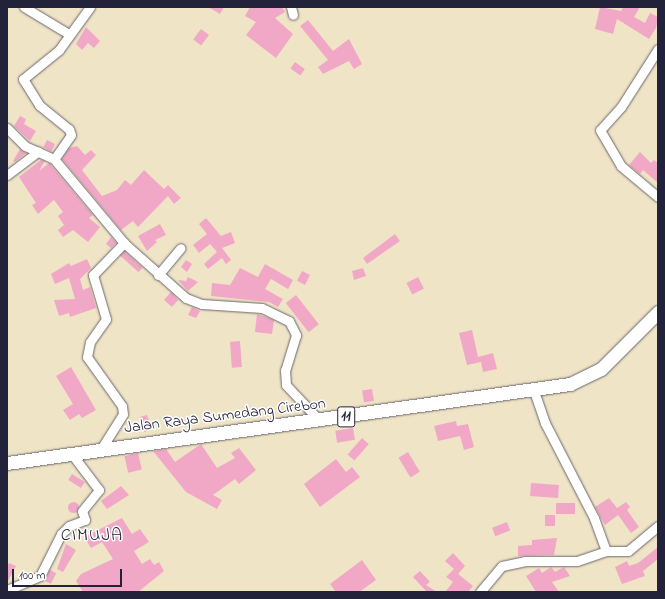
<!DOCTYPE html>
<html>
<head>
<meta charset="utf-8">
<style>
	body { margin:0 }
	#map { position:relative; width:665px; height:599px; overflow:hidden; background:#f0e4c7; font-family:"Indie Flower",sans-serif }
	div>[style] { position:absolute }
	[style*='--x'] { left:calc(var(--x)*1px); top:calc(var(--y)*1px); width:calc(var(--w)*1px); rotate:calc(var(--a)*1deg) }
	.building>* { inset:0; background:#f0a8c6; transform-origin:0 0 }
	.round { border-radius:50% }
	.roads { filter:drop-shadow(0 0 1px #6a666c) drop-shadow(0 0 1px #6a666c) }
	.minor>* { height:9px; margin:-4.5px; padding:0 4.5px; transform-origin:4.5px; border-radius:4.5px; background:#fff }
	.highway>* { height:13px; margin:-6.5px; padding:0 6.5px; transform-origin:6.5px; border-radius:6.5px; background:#fff }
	span { translate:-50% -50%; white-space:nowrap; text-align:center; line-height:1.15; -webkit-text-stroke:3px #fff; paint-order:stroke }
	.shield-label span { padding:1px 3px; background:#fff; border:1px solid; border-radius:3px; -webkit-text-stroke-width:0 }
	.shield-label { font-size:15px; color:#22223b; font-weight:700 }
	.street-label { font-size:16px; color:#22223b }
	.quarter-label { font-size:18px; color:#22223b; letter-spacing:1px }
	.frame { position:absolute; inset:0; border:8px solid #22223b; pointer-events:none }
	.scale { position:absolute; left:12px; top:569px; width:110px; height:18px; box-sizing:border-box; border:2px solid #22223b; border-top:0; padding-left:5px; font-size:12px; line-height:14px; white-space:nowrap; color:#22223b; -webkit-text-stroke:3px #fff; paint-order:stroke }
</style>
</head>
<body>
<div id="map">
	<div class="building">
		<div style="clip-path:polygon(208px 7px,224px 7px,220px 14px)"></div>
		<div style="clip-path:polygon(250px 7px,282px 7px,285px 12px,275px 18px,293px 34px,276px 58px,246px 35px,256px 22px,245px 16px)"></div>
		<div style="clip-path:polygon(600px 7px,621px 11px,623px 7px,640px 7px,634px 17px,645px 23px,650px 13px,658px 17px,656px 28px,649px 39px,617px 19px,613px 34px,595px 29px)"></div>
		<div style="clip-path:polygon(308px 20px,333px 51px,349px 39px,362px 64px,354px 69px,349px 61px,323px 74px,318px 67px,328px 60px,300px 26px)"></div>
		<div style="clip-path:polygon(86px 27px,100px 41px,94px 48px,88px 43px,82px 50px,76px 44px)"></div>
		<div style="left:201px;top:29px;width:10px;height:13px;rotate:37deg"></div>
		<div style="left:295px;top:62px;width:12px;height:8px;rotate:35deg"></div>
		<div style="clip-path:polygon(20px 116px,26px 119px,24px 124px,36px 131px,30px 141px,14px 126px)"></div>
		<div style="left:47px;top:140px;width:9px;height:8px;rotate:27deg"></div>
		<div style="clip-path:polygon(77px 146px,85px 155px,91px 150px,96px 155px,82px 170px,102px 196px,117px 190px,125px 180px,131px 185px,144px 170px,164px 189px,168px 185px,181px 198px,174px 204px,168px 196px,138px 227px,133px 221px,121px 230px,62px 159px,69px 148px)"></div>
		<div style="clip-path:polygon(20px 149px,26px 153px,15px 162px,13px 161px)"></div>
		<div style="clip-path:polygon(640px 152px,651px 163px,654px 160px,658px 163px,658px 183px,643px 170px,640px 174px,629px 165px)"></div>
		<div style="clip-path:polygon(41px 160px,45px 161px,39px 171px,49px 163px,93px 215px,89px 218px,100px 227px,88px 242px,73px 230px,63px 237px,58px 230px,64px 225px,58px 216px,63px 212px,54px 200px,38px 214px,32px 205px,36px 203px,19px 177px)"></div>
		<div style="clip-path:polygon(206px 218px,221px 236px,231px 232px,235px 243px,222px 248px,231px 260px,226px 264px,222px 258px,208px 269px,204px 264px,217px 252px,210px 244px,199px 253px,193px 245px,207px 234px,199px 224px)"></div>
		<div style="clip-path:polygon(160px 224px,166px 235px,155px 240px,157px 242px,147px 251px,138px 236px)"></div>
		<div style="clip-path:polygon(395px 234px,400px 241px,367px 264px,363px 258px)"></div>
		<div style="clip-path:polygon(111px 237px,116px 243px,111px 248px,106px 244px)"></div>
		<div style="left:124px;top:251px;width:25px;height:6px;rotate:42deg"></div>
		<div style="clip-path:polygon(87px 259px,91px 268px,80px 279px,83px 290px,90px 287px,96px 308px,70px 317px,69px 313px,59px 316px,54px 300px,75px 299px,69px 278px,55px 284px,51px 274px,69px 263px,71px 266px)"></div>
		<div style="clip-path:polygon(186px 260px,192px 264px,187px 272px,181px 267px)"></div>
		<div style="clip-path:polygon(265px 264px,293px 280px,288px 289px,271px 279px,265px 289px,283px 299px,278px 307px,269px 302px,211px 296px,212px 283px,230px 285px,240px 268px,258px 277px)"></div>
		<div style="clip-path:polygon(363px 268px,366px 276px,354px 280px,352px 271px)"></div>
		<div style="left:302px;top:271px;width:9px;height:11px;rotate:27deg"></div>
		<div style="clip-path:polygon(188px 277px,198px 282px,188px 291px,178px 280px,186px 281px)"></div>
		<div style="left:418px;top:277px;width:13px;height:13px;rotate:63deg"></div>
		<div style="clip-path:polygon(171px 292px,178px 300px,172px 307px,164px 300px)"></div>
		<div style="left:296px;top:295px;width:37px;height:13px;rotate:52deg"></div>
		<div style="clip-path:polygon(192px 307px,200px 311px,196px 318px,188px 315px)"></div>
		<div style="clip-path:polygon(257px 314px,274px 320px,272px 334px,255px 332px)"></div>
		<div style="clip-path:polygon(472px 330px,478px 357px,493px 353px,497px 369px,483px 372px,481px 362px,467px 365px,459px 333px)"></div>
		<div style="left:240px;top:341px;width:26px;height:10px;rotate:86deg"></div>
		<div style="clip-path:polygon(71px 367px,96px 410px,82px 418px,79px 414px,70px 420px,63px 410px,73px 404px,56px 376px)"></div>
		<div style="left:372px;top:389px;width:12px;height:10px;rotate:81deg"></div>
		<div style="clip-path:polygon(147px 415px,152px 429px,144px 432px,140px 417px)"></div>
		<div style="clip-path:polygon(456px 421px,457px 426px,468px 424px,474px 447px,464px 450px,460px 436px,438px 441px,434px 426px)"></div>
		<div style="left:353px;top:428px;width:12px;height:18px;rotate:81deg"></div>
		<div style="left:362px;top:438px;width:9px;height:22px;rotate:41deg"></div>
		<div style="clip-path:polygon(201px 444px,217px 468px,235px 458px,231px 453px,239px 448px,256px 470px,239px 484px,235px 479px,213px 495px,222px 500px,217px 509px,186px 492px,153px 451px,166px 449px,175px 462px)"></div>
		<div style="left:408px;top:452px;width:23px;height:11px;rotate:59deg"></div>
		<div style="left:138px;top:453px;width:17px;height:14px;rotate:77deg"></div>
		<div style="clip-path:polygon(336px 459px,346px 472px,352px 467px,360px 477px,320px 507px,304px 484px)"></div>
		<div style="left:72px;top:474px;width:15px;height:7px;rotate:32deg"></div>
		<div style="left:531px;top:483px;width:28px;height:13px;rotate:4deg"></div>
		<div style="clip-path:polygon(121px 486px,129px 495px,107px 509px,101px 501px)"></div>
		<div style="clip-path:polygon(609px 498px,617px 508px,626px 502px,630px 507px,627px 510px,639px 527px,631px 533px,618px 515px,605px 525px,595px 507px)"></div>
		<div class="round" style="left:67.5px;top:501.5px;width:11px;height:11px"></div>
		<div style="left:556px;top:503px;width:19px;height:11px"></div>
		<div style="left:545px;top:515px;width:10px;height:11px"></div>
		<div style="clip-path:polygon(122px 518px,132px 534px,140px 529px,149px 542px,134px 551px,142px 564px,150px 559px,154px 565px,159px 562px,164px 571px,138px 592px,83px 592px,76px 581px,81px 574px,113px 559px,102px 542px,91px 548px,84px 537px)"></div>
		<div style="left:507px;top:522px;width:9px;height:16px;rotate:69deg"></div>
		<div style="clip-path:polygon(557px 538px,554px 555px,518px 556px,518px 546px,532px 545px,532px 540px)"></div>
		<div style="clip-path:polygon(66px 544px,76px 550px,63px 572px,57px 569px)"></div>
		<div style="clip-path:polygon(658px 547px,658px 559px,643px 571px,645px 576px,622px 584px,615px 567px,627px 561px,629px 566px,638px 563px)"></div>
		<div style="clip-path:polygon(453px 553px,465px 566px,458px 574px,473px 586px,468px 592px,445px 592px,453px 582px,446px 577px,454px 569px,445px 561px)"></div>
		<div style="clip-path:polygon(362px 560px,376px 580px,359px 592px,336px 592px,330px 584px)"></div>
		<div style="clip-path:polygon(9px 563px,16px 566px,7px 583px,7px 567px)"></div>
		<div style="clip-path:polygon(551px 567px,555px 572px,564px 567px,570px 576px,552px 582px,559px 592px,536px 592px,526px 576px,539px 568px,542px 573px)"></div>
		<div style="left:50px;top:570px;width:7px;height:12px;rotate:27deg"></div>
		<div style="clip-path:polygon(420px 571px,430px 582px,426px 585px,437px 592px,427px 592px,413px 577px)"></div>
	</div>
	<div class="roads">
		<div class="minor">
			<div style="--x:24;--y:7;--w:52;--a:31"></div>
			<div style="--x:90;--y:7;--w:53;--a:125.8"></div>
			<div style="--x:59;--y:50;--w:46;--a:141.1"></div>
			<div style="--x:23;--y:79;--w:31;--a:58"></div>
			<div style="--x:39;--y:105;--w:38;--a:39"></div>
			<div style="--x:69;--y:129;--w:6;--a:72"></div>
			<div style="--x:71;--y:135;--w:29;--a:125"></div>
			<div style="--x:54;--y:159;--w:109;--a:50.2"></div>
			<div style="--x:124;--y:243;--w:83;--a:41.6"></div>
			<div style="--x:186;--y:298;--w:17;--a:21"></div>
			<div style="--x:202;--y:304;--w:60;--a:3.8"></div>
			<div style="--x:262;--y:308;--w:30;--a:26"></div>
			<div style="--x:289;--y:321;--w:16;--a:63"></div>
			<div style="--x:296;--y:335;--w:37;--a:107"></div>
			<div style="--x:285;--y:370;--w:15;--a:86"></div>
			<div style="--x:286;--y:385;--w:50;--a:46.6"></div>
			<div style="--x:291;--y:7;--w:8;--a:76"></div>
			<div style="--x:658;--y:49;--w:69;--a:122.5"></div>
			<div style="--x:621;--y:107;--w:31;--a:132"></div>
			<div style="--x:600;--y:130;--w:42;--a:59.7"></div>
			<div style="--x:621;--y:166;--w:48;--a:40"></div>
			<div style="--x:7;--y:128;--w:25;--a:45"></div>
			<div style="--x:25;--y:146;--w:32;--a:24"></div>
			<div style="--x:7;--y:175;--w:39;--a:-37"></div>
			<div style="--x:158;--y:275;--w:35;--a:-50"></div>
			<div style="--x:101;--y:449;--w:41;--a:-57.8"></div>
			<div style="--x:123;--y:414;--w:8;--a:-97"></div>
			<div style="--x:122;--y:406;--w:60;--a:-125.5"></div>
			<div style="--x:87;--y:357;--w:15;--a:-79"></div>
			<div style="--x:90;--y:342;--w:28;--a:-55"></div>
			<div style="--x:106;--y:319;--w:46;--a:-106.5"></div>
			<div style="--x:93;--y:275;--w:45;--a:-45.9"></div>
			<div style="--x:606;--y:551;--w:22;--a:0"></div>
			<div style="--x:628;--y:551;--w:39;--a:-40"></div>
			<div style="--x:7;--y:590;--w:36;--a:-23"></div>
			<div style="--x:40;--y:576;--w:47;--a:-63.4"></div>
			<div style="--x:61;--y:534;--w:11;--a:-45"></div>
			<div style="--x:69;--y:526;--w:17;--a:-21"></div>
			<div style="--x:85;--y:520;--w:9;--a:-108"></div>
			<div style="--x:82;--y:511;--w:27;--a:-51"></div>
			<div style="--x:99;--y:490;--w:46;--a:-127.1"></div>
			<div style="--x:480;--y:592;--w:34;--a:-50"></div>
			<div style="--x:502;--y:566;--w:24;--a:-12"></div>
			<div style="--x:525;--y:561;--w:52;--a:0"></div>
			<div style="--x:577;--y:561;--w:31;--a:-19"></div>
			<div style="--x:606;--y:551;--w:35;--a:-110"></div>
			<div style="--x:594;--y:518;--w:107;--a:-117.3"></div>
			<div style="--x:545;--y:423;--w:36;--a:-109"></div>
		</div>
		<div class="highway">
			<div style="--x:7;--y:463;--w:569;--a:-7.99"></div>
			<div style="--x:570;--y:384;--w:34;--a:-26"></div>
			<div style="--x:601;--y:369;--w:81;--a:-45"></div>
		</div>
	</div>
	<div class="shield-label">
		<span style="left:346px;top:417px">11</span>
	</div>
	<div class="street-label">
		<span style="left:225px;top:416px;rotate:-7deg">Jalan Raya Sumedang Cirebon</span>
	</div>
	<div class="quarter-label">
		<span style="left:92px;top:536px">CIMUJA</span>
	</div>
	<div class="frame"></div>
	<div class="scale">100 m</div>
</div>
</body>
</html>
